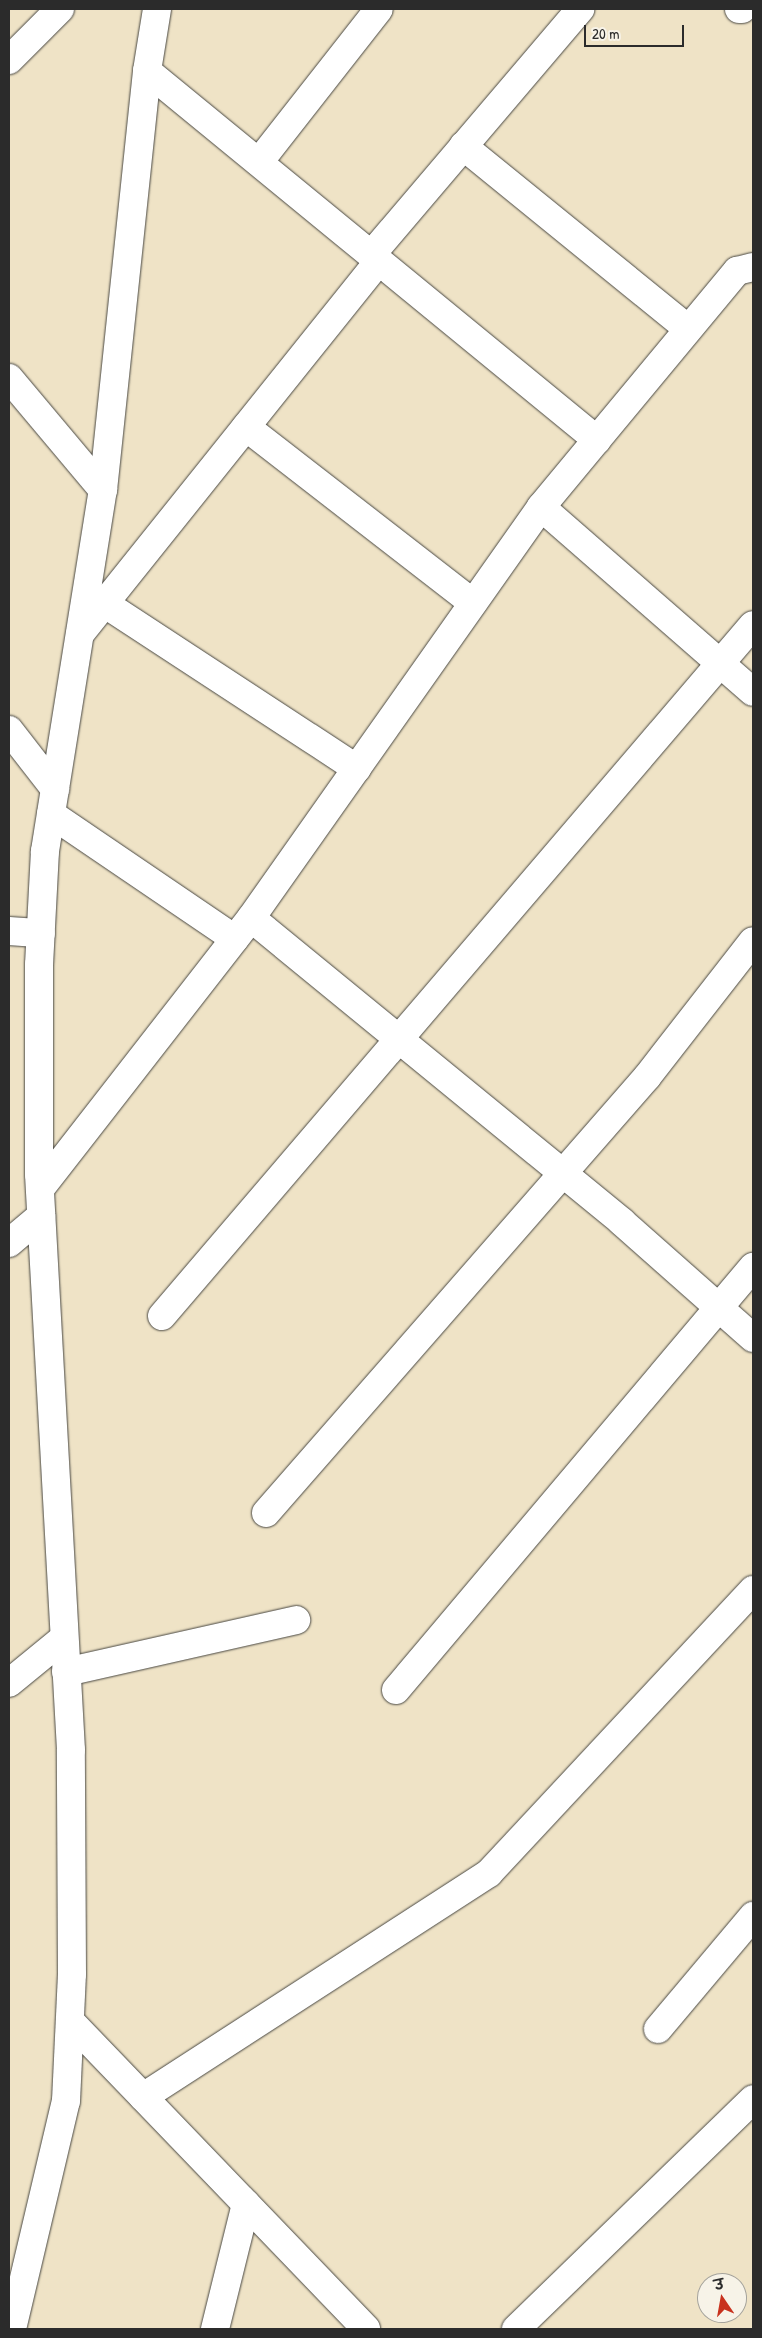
<!DOCTYPE html>
<html>
<head>
<meta charset="utf-8">
<style>
	body { margin:0 }
	#map { position:relative; width:762px; height:2338px; overflow:hidden; background:#efe3c6; font-family:"Patrick Hand","Playpen Sans Deva",sans-serif }
	div>[style] { position:absolute }
	[style*='--x'] { left:calc(var(--x)*1px); top:calc(var(--y)*1px); width:calc(var(--w)*1px); rotate:calc(var(--a)*1deg) }
	.roads { filter:drop-shadow(0 0 1px #484742) drop-shadow(0 0 1px #484742) }
	.minor>* { height:28px; margin:-14px; padding:0 14px; transform-origin:14px; border-radius:14px; background:#fff }
	span { translate:-50% -50%; white-space:nowrap; text-align:center; line-height:1.15; -webkit-text-stroke:4px #f7f3e8; paint-order:stroke }
	.frame { position:absolute; inset:0; border:10px solid #2b2b2b; pointer-events:none }
	.north { position:absolute; left:697px; top:2273px; width:50px; height:50px; box-sizing:border-box; background:#f7f3e8; border:1px solid #a5a39c; border-radius:50%; rotate:348deg; font-size:14px; font-weight:700; line-height:20px; text-align:center; color:#2b2b2b }
	.north::after { content:''; display:block; margin:auto; width:18px; height:22px; background:#c8321e; clip-path:polygon(50% 0,100% 100%,50% 72%,0 100%) }
	.scale { position:absolute; left:584px; top:25px; width:100px; height:22px; box-sizing:border-box; border:2px solid #2b2b2b; border-top:0; padding-left:6px; font-size:15px; line-height:18px; white-space:nowrap; color:#2b2b2b; -webkit-text-stroke:4px #f7f3e8; paint-order:stroke }
</style>
</head>
<body>
<div id="map">
	<div class="roads">
		<div class="minor">
			<div style="--x:739;--y:9;--w:3;--a:0"></div>
			<div style="--x:9;--y:60;--w:72;--a:-45"></div>
			<div style="--x:147;--y:71;--w:582;--a:39.35"></div>
			<div style="--x:463;--y:146;--w:290;--a:39.1"></div>
			<div style="--x:259;--y:162;--w:194;--a:-51.9"></div>
			<div style="--x:371;--y:255;--w:323;--a:-49.6"></div>
			<div style="--x:9;--y:378;--w:146;--a:50"></div>
			<div style="--x:246;--y:427;--w:287;--a:37.8"></div>
			<div style="--x:541;--y:507;--w:281;--a:41.1"></div>
			<div style="--x:90;--y:594;--w:319;--a:33.2"></div>
			<div style="--x:80;--y:634;--w:478;--a:-51.3"></div>
			<div style="--x:9;--y:730;--w:75;--a:52.1"></div>
			<div style="--x:51;--y:814;--w:222;--a:34.2"></div>
			<div style="--x:251;--y:918;--w:480;--a:39.3"></div>
			<div style="--x:622;--y:1222;--w:175;--a:41.5"></div>
			<div style="--x:9;--y:931;--w:32;--a:4"></div>
			<div style="--x:40;--y:1189;--w:343;--a:-52.1"></div>
			<div style="--x:251;--y:918;--w:503;--a:-54.79"></div>
			<div style="--x:541;--y:507;--w:307;--a:-50.3"></div>
			<div style="--x:737;--y:271;--w:16;--a:-14"></div>
			<div style="--x:9;--y:1243;--w:42;--a:-40.2"></div>
			<div style="--x:162;--y:1316;--w:909;--a:-49.46"></div>
			<div style="--x:266;--y:1513;--w:579;--a:-48.85"></div>
			<div style="--x:647;--y:1077;--w:172;--a:-52.1"></div>
			<div style="--x:66;--y:1672;--w:236;--a:-12.7"></div>
			<div style="--x:9;--y:1683;--w:71;--a:-39.3"></div>
			<div style="--x:396;--y:1690;--w:554;--a:-49.84"></div>
			<div style="--x:70;--y:2021;--w:427;--a:46.1"></div>
			<div style="--x:658;--y:2029;--w:148;--a:-49.9"></div>
			<div style="--x:143;--y:2097;--w:412;--a:-32.9"></div>
			<div style="--x:489;--y:1873;--w:387;--a:-47"></div>
			<div style="--x:12;--y:2329;--w:234;--a:-76.7"></div>
			<div style="--x:66;--y:2101;--w:127;--a:-87.3"></div>
			<div style="--x:72;--y:1974;--w:224;--a:-90.3"></div>
			<div style="--x:71;--y:1750;--w:577;--a:-93.18"></div>
			<div style="--x:39;--y:1174;--w:209;--a:-90"></div>
			<div style="--x:39;--y:965;--w:114;--a:-87"></div>
			<div style="--x:45;--y:851;--w:366;--a:-80.9"></div>
			<div style="--x:103;--y:490;--w:421;--a:-84"></div>
			<div style="--x:147;--y:71;--w:63;--a:-80.8"></div>
			<div style="--x:215;--y:2329;--w:129;--a:-76.1"></div>
			<div style="--x:516;--y:2329;--w:330;--a:-44.1"></div>
		</div>
	</div>
	<div class="frame"></div>
	<div class="north">उ</div>
	<div class="scale">20 m</div>
</div>
</body>
</html>
